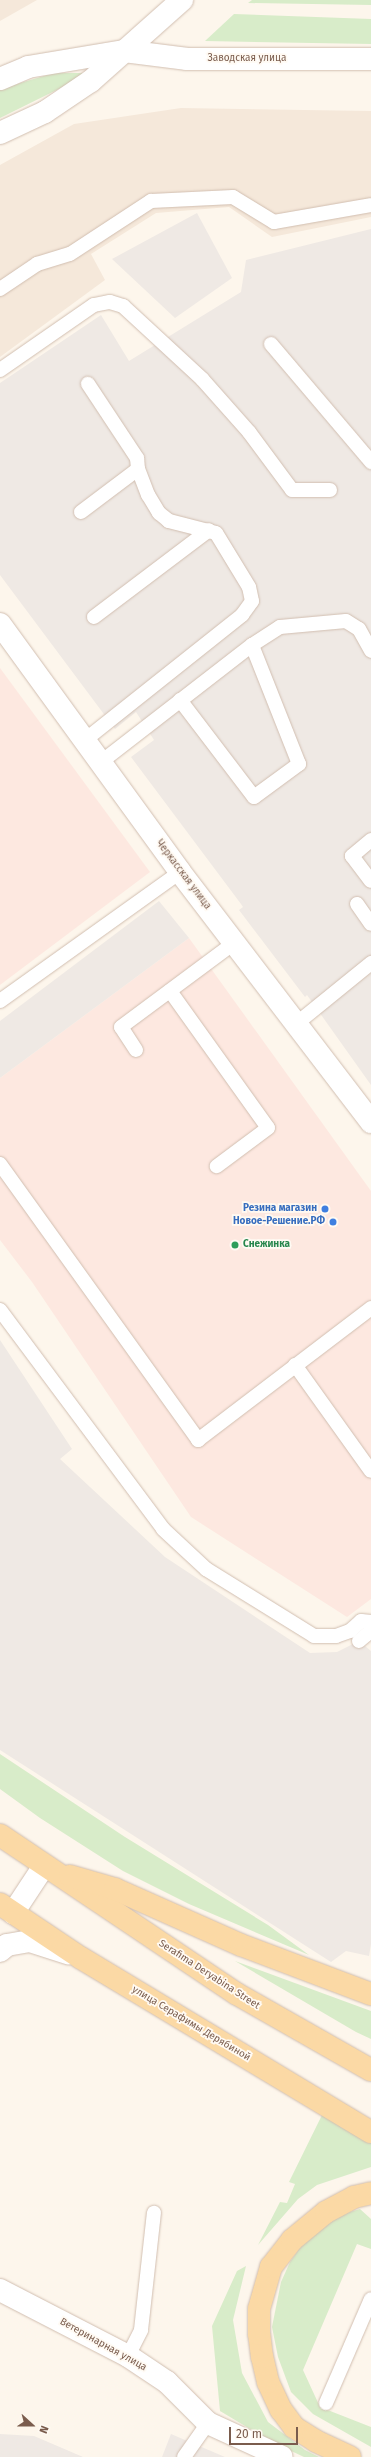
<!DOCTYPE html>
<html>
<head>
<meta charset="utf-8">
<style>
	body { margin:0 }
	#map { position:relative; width:371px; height:2457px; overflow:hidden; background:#fdf6ec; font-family:"Fira Sans",sans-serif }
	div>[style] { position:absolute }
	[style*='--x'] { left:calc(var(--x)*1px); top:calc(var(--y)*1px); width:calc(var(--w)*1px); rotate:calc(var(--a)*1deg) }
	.residential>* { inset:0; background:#f5e8da }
	.commercial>* { inset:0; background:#fde8e0 }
	.industrial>* { inset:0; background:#efe9e4 }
	.green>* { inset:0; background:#d8ecc9 }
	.roads { filter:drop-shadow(0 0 1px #d1beb0) drop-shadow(0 0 1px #d1beb0) }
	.lane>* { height:14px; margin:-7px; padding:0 7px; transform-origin:7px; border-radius:7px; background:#fff }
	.street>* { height:22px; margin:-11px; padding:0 11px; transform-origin:11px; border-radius:11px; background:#fff }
	.secondary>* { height:22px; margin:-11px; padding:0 11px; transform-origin:11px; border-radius:11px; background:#fff }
	.primary>* { height:22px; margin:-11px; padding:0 11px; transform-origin:11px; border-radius:11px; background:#fbd9a5 }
	.dots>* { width:11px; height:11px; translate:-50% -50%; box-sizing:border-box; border:2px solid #fffaf3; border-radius:50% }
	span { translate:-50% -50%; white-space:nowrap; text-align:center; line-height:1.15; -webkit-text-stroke:3.5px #fffaf3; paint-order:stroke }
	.street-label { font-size:10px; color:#7a5c4d }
	.shop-label { font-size:10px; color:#366cbe; font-weight:700 }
	.right { translate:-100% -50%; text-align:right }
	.leisure-label { font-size:10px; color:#27864d; font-weight:700 }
	.left { translate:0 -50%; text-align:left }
	.north { position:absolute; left:12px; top:2405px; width:40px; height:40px; -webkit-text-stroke:3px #fffaf3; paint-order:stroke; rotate:111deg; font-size:11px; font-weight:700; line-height:16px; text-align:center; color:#7a5c4d }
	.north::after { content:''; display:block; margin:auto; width:14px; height:18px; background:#7a5c4d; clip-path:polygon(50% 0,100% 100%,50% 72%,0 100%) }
	.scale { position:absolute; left:229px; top:2427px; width:69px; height:18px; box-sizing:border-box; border:2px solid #7a5c4d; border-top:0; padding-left:5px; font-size:12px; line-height:14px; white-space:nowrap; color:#7a5c4d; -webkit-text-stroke:3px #fffaf3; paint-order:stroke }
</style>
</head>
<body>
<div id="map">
	<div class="residential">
		<div style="clip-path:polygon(0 0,37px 0,0 21px)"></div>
		<div style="clip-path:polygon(181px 108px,371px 111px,371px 217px,272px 237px,229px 207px,156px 213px,91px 254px,105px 280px,0 357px,0 165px,74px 124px)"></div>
	</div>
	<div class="commercial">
		<div style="clip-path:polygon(0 668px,150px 872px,0 985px)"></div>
		<div style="clip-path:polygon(189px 938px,371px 1191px,371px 1599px,347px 1617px,191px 1517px,32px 1282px,0 1240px,0 1078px)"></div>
	</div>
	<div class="industrial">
		<div style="clip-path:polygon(197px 213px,232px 278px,175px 318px,112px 259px)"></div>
		<div style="clip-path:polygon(371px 229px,371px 1085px,307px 995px,305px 997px,239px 910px,243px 907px,241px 904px,131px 757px,154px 740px,136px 712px,115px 729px,0 575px,0 383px,101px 315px,129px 361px,241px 292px,246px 260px)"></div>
		<div style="clip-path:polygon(159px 901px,189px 938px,0 1078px,0 1021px)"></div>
		<div style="clip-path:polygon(0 1340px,72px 1449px,60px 1459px,165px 1557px,310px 1653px,337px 1652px,359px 1641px,371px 1651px,371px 1944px,369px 1956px,346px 1951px,331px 1962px,0 1750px)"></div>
		<div style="clip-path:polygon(0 2434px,34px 2436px,83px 2457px,0 2457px)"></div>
		<div style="clip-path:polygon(171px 2434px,225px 2457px,162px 2457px)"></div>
	</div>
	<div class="green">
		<div style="clip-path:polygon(252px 0,371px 0,371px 5px,248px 3px)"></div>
		<div style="clip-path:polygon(234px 14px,371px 19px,371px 44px,205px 41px)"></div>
		<div style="clip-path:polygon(54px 73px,91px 73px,0 118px,0 89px)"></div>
		<div style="clip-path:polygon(0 1754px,125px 1837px,268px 1925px,309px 1955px,189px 1904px,123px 1871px,40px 1818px,0 1789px)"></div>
		<div style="clip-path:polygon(235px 1961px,371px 2011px,371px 2039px,356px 2032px)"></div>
		<div style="clip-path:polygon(322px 2115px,371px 2143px,371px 2167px,317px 2185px,298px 2199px,258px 2245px,280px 2202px,287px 2203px,295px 2184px,289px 2182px)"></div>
		<div style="clip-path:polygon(360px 2209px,371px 2219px,371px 2249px,357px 2244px,303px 2370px,320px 2407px,371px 2427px,371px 2447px,313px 2414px,291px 2392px,278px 2357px,272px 2327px,281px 2282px,290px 2262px,304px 2242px,336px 2216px)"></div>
		<div style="clip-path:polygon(246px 2266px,233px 2320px,242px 2373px,268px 2422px,305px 2450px,319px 2457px,304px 2457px,270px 2441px,220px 2411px,212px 2326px,237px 2271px)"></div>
	</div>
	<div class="roads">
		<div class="lane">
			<div style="--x:0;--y:289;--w:45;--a:-34"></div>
			<div style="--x:37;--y:264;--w:34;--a:-17"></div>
			<div style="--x:70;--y:254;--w:97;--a:-33.2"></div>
			<div style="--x:151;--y:201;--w:82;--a:-2.8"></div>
			<div style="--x:233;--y:197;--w:48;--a:31.4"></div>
			<div style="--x:274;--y:222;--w:98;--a:-9.9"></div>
			<div style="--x:271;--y:344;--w:155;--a:49.7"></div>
			<div style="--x:0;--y:370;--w:114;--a:-34.7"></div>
			<div style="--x:94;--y:305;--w:16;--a:-11"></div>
			<div style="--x:110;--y:302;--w:14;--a:17"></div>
			<div style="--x:123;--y:306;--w:108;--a:42.7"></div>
			<div style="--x:202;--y:379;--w:71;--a:48.4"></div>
			<div style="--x:249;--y:432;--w:72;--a:53.4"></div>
			<div style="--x:292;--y:490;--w:38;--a:0"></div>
			<div style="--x:81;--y:512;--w:71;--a:-37"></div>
			<div style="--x:94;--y:617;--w:144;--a:-37.1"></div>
			<div style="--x:180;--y:700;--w:122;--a:52.7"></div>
			<div style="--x:254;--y:797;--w:56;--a:-36.3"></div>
			<div style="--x:299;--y:764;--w:128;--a:-111.6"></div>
			<div style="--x:85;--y:740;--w:201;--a:-38.5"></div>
			<div style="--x:242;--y:615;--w:17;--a:-54"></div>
			<div style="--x:252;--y:601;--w:14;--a:-102"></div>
			<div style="--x:249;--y:587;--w:63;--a:-121.4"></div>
			<div style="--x:216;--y:533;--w:49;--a:-165.7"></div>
			<div style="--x:169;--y:521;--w:13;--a:-141"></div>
			<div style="--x:159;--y:513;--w:21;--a:-121"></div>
			<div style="--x:148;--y:495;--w:28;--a:-111"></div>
			<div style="--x:138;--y:469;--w:11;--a:-95"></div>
			<div style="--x:137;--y:458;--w:89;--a:-123.5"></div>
			<div style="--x:101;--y:762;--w:191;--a:-37.8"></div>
			<div style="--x:252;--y:645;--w:33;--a:-33"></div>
			<div style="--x:280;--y:627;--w:66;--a:-5.2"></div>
			<div style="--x:346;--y:621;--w:15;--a:32"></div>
			<div style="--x:359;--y:629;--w:25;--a:61"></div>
			<div style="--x:371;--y:840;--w:25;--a:140"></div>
			<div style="--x:352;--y:856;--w:31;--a:53"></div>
			<div style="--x:357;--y:904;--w:24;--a:55"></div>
			<div style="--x:170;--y:991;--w:168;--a:54.4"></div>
			<div style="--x:268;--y:1128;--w:64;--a:143.3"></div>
			<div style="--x:0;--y:1001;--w:221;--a:-35.6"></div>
			<div style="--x:296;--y:1024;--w:97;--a:-39.1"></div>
			<div style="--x:136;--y:1050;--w:27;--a:-123"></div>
			<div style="--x:121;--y:1027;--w:141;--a:-36.6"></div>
			<div style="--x:0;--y:1164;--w:340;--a:54.3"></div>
			<div style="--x:198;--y:1440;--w:218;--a:-37.3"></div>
			<div style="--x:0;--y:1310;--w:273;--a:53.3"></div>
			<div style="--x:163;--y:1529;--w:59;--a:42.9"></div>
			<div style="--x:206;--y:1569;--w:127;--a:31.8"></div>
			<div style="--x:314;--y:1636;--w:22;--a:0"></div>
			<div style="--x:336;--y:1636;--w:15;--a:-20"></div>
			<div style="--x:350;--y:1631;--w:15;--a:-42"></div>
			<div style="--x:361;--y:1621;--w:10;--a:6"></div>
			<div style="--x:295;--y:1365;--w:130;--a:54.4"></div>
			<div style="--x:359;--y:1641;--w:16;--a:-40"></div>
			<div style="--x:128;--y:2356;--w:29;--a:-63"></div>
			<div style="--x:141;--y:2330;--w:118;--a:-83.7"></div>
			<div style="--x:326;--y:2403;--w:113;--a:-66.6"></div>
			<div style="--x:184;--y:2457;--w:42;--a:-54.8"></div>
		</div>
		<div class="street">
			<div style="--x:0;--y:624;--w:306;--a:54"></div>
			<div style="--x:180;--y:872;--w:315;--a:52.6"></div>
			<div style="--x:13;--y:1913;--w:56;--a:-56.6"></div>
			<div style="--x:0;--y:1951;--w:9;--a:-41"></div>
			<div style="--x:7;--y:1945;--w:23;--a:-10"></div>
			<div style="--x:30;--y:1941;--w:40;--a:18"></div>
			<div style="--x:0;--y:2290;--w:144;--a:27.3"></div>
			<div style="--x:128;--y:2356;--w:47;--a:33.7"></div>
			<div style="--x:167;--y:2382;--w:58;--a:45"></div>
			<div style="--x:208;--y:2423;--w:81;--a:24.7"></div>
		</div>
		<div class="secondary">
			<div style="--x:0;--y:79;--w:30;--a:-23"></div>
			<div style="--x:28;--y:67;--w:97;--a:-9.5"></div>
			<div style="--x:124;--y:51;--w:64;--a:7.2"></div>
			<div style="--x:187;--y:59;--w:184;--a:0"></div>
			<div style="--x:0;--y:133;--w:50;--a:-25"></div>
			<div style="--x:45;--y:112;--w:55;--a:-34"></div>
			<div style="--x:91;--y:81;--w:122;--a:-41.7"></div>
		</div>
		<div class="primary">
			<div style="--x:0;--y:1835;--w:285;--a:33.9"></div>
			<div style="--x:237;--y:1994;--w:154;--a:29.6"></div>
			<div style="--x:70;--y:1876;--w:47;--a:16.1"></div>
			<div style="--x:115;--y:1889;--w:138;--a:24"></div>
			<div style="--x:241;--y:1945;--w:139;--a:20.7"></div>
			<div style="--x:0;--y:1904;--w:97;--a:33.7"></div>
			<div style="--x:81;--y:1958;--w:338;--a:31"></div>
			<div style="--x:350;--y:2457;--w:38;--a:-155"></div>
			<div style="--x:316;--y:2441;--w:26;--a:-148"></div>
			<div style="--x:294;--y:2427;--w:21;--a:-127"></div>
			<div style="--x:281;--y:2410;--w:31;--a:-115"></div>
			<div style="--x:268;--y:2382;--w:26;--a:-103"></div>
			<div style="--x:262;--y:2357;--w:23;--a:-97"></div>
			<div style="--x:259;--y:2334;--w:25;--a:-90"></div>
			<div style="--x:259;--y:2309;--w:44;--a:-74.1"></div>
			<div style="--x:271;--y:2267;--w:34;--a:-52"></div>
			<div style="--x:292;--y:2240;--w:44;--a:-39.5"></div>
			<div style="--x:326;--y:2212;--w:32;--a:-28"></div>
			<div style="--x:354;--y:2197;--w:17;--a:-13"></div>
		</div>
	</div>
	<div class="dots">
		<div style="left:325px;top:1209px;background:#3f7fe0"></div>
		<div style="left:333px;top:1222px;background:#3f7fe0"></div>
		<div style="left:235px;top:1245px;background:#2e9e5b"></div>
	</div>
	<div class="street-label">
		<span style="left:247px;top:59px">Заводская улица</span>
		<span style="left:183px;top:875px;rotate:53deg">Черкасская улица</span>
		<span style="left:209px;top:1975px;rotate:33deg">Serafima Deryabina Street</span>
		<span style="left:191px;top:2024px;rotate:31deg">улица Серафимы Дерябиной</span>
		<span style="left:103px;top:2345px;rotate:29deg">Ветеринарная улица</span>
	</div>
	<div class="shop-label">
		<span class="right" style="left:317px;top:1209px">Резина магазин</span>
		<span class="right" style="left:325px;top:1222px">Новое-Решение.РФ</span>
	</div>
	<div class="leisure-label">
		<span class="left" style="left:243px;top:1245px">Снежинка</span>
	</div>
	<div class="north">N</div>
	<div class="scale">20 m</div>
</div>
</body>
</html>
